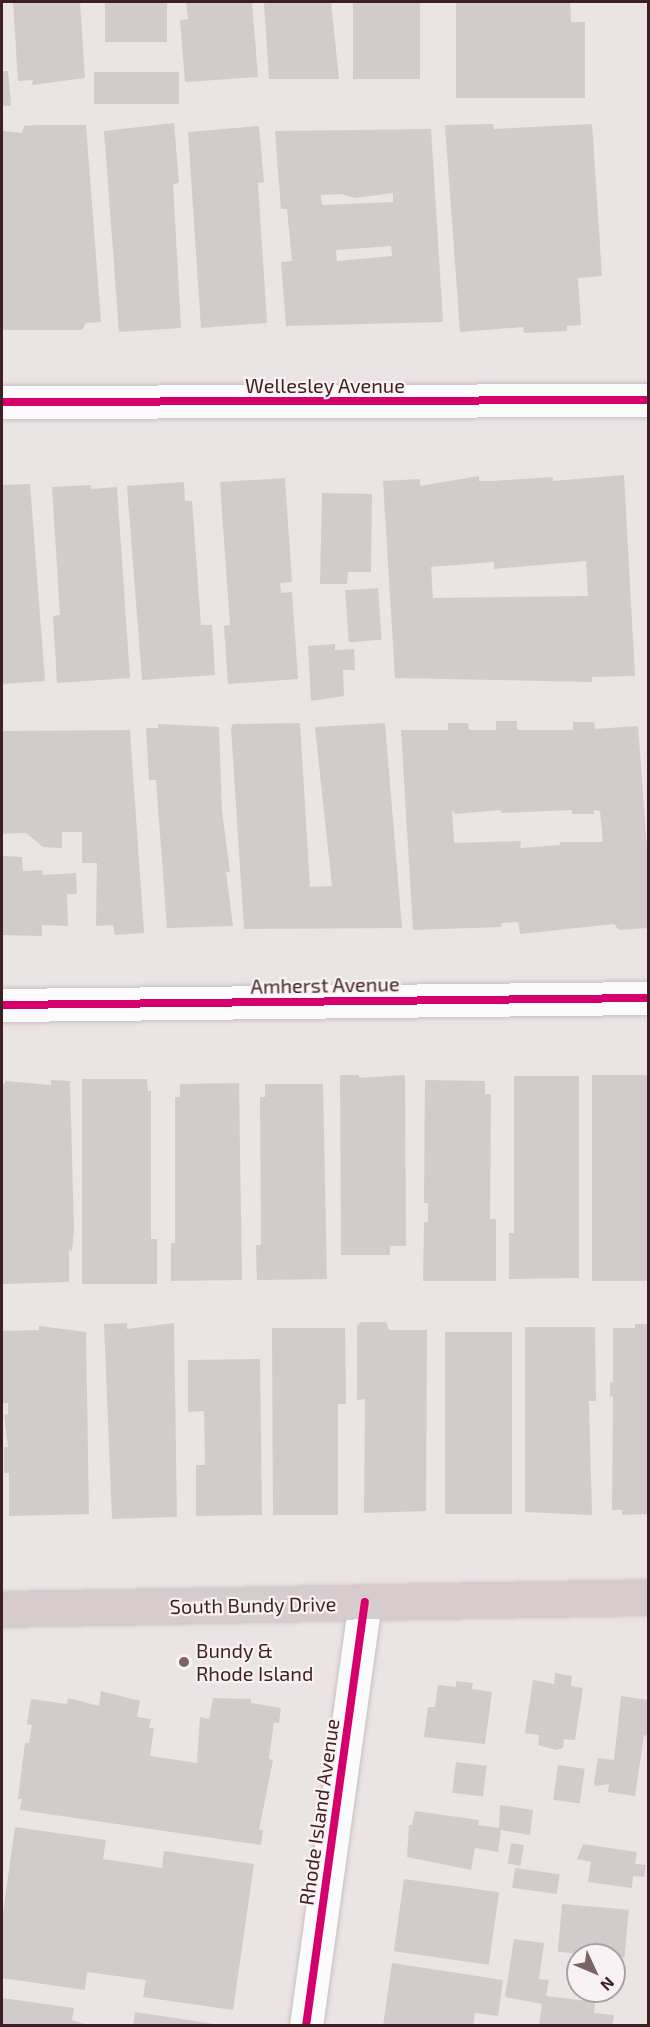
<!DOCTYPE html>
<html>
<head>
<meta charset="utf-8">
<style>
	body { margin:0 }
	#map { position:relative; width:650px; height:2027px; overflow:hidden; background:#eae4e5; font-family:"Exo 2",sans-serif }
	div>[style] { position:absolute }
	[style*='--x'] { left:calc(var(--x)*1px); top:calc(var(--y)*1px); width:calc(var(--w)*1px); rotate:calc(var(--a)*1deg) }
	.building>* { inset:0; background:#d1cbcc; transform-origin:0 0 }
	.roads { filter:drop-shadow(0 0 2px #cac0c1) drop-shadow(0 0 2px #cac0c1) }
	.minor>* { height:33px; margin:-16.5px; padding:0 16.5px; transform-origin:16.5px; border-radius:16.5px; background:#fcfbfb }
	.major>* { height:33px; margin:-16.5px; padding:0 16.5px; transform-origin:16.5px; border-radius:16.5px; background:#d6cccd }
	.cycleway>* { height:8px; margin:-4px; padding:0 4px; transform-origin:4px; border-radius:4px; background:#d6006c }
	.dots>* { width:16px; height:16px; translate:-50% -50%; box-sizing:border-box; border:3px solid #f9f2f4; border-radius:50% }
	span { translate:-50% -50%; white-space:nowrap; text-align:center; line-height:1.15; -webkit-text-stroke:4.5px #f9f2f4; paint-order:stroke }
	.street-label { font-size:20px; color:#401f22 }
	.poi-label { font-size:20px; color:#401f22 }
	.left { translate:0 -50%; text-align:left }
	.frame { position:absolute; inset:0; border:3px solid #401f22; pointer-events:none }
	.north { position:absolute; left:566px; top:1943px; width:60px; height:60px; box-sizing:border-box; background:#f9f2f4; border:2px solid #af9ea0; border-radius:50%; rotate:134deg; font-size:16px; font-weight:700; line-height:24px; text-align:center; color:#401f22 }
	.north::after { content:''; display:block; margin:auto; width:21px; height:27px; background:#7c6466; clip-path:polygon(50% 0,100% 100%,50% 72%,0 100%) }
</style>
</head>
<body>
<div id="map">
	<div class="building">
		<div style="clip-path:polygon(13px 2px,80px 2px,85px 78px,32px 85px,33px 80px,18px 81px)"></div>
		<div style="left:105px;top:2px;width:62px;height:40px"></div>
		<div style="clip-path:polygon(186px 2px,252px 2px,258px 77px,185px 82px,180px 20px,188px 19px)"></div>
		<div style="clip-path:polygon(264px 2px,331px 2px,339px 79px,269px 79px)"></div>
		<div style="left:353px;top:2px;width:67px;height:77px"></div>
		<div style="clip-path:polygon(456px 2px,570px 2px,571px 22px,585px 22px,585px 98px,456px 98px)"></div>
		<div style="clip-path:polygon(2px 71px,8px 71px,11px 106px,2px 106px)"></div>
		<div style="left:179px;top:72px;width:32px;height:85px;rotate:90deg"></div>
		<div style="clip-path:polygon(174px 123px,179px 183px,173px 184px,181px 328px,119px 332px,104px 131px)"></div>
		<div style="clip-path:polygon(493px 124px,494px 129px,592px 124px,602px 276px,578px 278px,581px 325px,567px 326px,567px 331px,524px 333px,523px 327px,460px 332px,445px 125px)"></div>
		<div style="clip-path:polygon(38px 125px,86px 125px,101px 322px,86px 323px,82px 330px,2px 330px,2px 126px,4px 131px,22px 133px,24px 126px)"></div>
		<div style="clip-path:polygon(259px 126px,264px 182px,258px 183px,267px 323px,201px 328px,188px 132px)"></div>
		<div style="clip-path:polygon(evenodd,431px 129px,443px 322px,286px 326px,281px 262px,292px 261px,287px 209px,281px 209px,275px 131px,431px 129px,393px 193px,393px 202px,322px 205px,321px 195px,342px 194px,355px 198px,393px 193px,431px 129px,391px 246px,392px 256px,337px 261px,336px 250px,391px 246px)"></div>
		<div style="clip-path:polygon(evenodd,624px 475px,635px 676px,592px 677px,592px 682px,395px 678px,383px 481px,420px 479px,420px 486px,479px 476px,479px 481px,493px 481px,553px 477px,553px 481px,624px 475px,586px 561px,588px 596px,433px 598px,431px 567px,494px 562px,494px 569px,586px 561px)"></div>
		<div style="clip-path:polygon(285px 478px,292px 582px,280px 583px,281px 593px,292px 592px,298px 679px,228px 684px,224px 626px,230px 625px,220px 482px)"></div>
		<div style="clip-path:polygon(184px 482px,185px 501px,192px 501px,201px 625px,212px 625px,215px 675px,142px 680px,127px 486px)"></div>
		<div style="clip-path:polygon(30px 484px,45px 681px,2px 684px,2px 485px)"></div>
		<div style="clip-path:polygon(91px 485px,91px 489px,117px 487px,130px 678px,57px 683px,53px 616px,60px 615px,52px 487px)"></div>
		<div style="clip-path:polygon(322px 493px,372px 494px,371px 572px,348px 572px,347px 584px,320px 584px)"></div>
		<div style="left:378px;top:588px;width:52px;height:33px;rotate:86deg"></div>
		<div style="clip-path:polygon(335px 644px,335px 650px,354px 649px,355px 670px,343px 670px,344px 696px,311px 701px,308px 646px)"></div>
		<div style="clip-path:polygon(evenodd,496px 721px,517px 721px,517px 730px,573px 730px,573px 722px,594px 722px,595px 729px,638px 726px,648px 863px,648px 928px,619px 930px,614px 924px,520px 934px,518px 922px,501px 923px,502px 927px,413px 930px,401px 730px,448px 730px,448px 723px,468px 723px,469px 730px,496px 730px,496px 721px,452px 810px,455px 814px,501px 810px,501px 813px,572px 810px,572px 814px,594px 814px,594px 810px,600px 811px,603px 842px,560px 842px,560px 845px,520px 848px,521px 841px,454px 843px,452px 810px)"></div>
		<div style="clip-path:polygon(300px 723px,310px 887px,332px 886px,315px 727px,385px 723px,402px 928px,244px 929px,231px 728px,233px 724px)"></div>
		<div style="clip-path:polygon(158px 724px,219px 727px,222px 811px,230px 872px,226px 872px,233px 926px,167px 928px,156px 780px,149px 780px,146px 728px,158px 728px)"></div>
		<div style="clip-path:polygon(130px 730px,144px 933px,115px 935px,113px 925px,96px 926px,97px 863px,82px 863px,82px 832px,62px 832px,62px 848px,43px 847px,26px 833px,2px 834px,2px 731px)"></div>
		<div style="clip-path:polygon(2px 856px,22px 857px,23px 871px,42px 870px,43px 875px,76px 873px,77px 894px,67px 894px,68px 926px,42px 925px,42px 936px,2px 935px)"></div>
		<div style="clip-path:polygon(340px 1075px,359px 1075px,359px 1078px,405px 1075px,406px 1246px,390px 1246px,390px 1255px,341px 1255px)"></div>
		<div style="left:592px;top:1075px;width:56px;height:206px"></div>
		<div style="clip-path:polygon(514px 1076px,579px 1076px,579px 1278px,509px 1279px,509px 1233px,514px 1233px)"></div>
		<div style="clip-path:polygon(82px 1079px,147px 1079px,148px 1091px,151px 1091px,151px 1239px,157px 1239px,157px 1284px,82px 1284px)"></div>
		<div style="clip-path:polygon(51px 1080px,70px 1081px,74px 1231px,72px 1251px,69px 1250px,69px 1282px,3px 1284px,2px 1086px,6px 1081px,51px 1085px)"></div>
		<div style="clip-path:polygon(425px 1080px,485px 1081px,485px 1094px,491px 1094px,490px 1219px,496px 1219px,496px 1281px,423px 1281px,424px 1222px,428px 1222px,428px 1203px,424px 1203px)"></div>
		<div style="clip-path:polygon(239px 1083px,242px 1280px,171px 1281px,171px 1243px,175px 1243px,175px 1097px,180px 1097px,180px 1084px)"></div>
		<div style="clip-path:polygon(265px 1084px,323px 1084px,327px 1279px,257px 1280px,256px 1245px,261px 1245px,260px 1097px,265px 1097px)"></div>
		<div style="clip-path:polygon(361px 1322px,386px 1322px,389px 1330px,427px 1330px,426px 1511px,364px 1513px,365px 1399px,357px 1400px,357px 1326px)"></div>
		<div style="clip-path:polygon(127px 1323px,127px 1329px,174px 1323px,177px 1517px,112px 1519px,104px 1324px)"></div>
		<div style="clip-path:polygon(635px 1324px,648px 1324px,648px 1514px,622px 1515px,622px 1510px,612px 1510px,613px 1396px,610px 1397px,610px 1382px,613px 1382px,613px 1328px,635px 1328px)"></div>
		<div style="clip-path:polygon(39px 1326px,86px 1332px,89px 1514px,9px 1516px,9px 1473px,4px 1473px,4px 1447px,8px 1447px,4px 1415px,8px 1414px,8px 1403px,2px 1403px,2px 1331px,39px 1330px)"></div>
		<div style="clip-path:polygon(525px 1327px,595px 1327px,596px 1401px,589px 1401px,592px 1515px,525px 1512px)"></div>
		<div style="clip-path:polygon(272px 1328px,345px 1328px,346px 1404px,338px 1404px,338px 1515px,273px 1515px)"></div>
		<div style="left:445px;top:1332px;width:67px;height:182px"></div>
		<div style="clip-path:polygon(260px 1359px,262px 1515px,196px 1516px,196px 1465px,205px 1465px,204px 1411px,188px 1412px,188px 1360px)"></div>
		<div style="clip-path:polygon(555px 1673px,572px 1676px,571px 1686px,583px 1688px,575px 1740px,564px 1739px,563px 1748px,557px 1750px,538px 1745px,539px 1735px,525px 1733px,533px 1680px,554px 1684px)"></div>
		<div style="clip-path:polygon(456px 1681px,473px 1683px,472px 1689px,492px 1692px,485px 1744px,424px 1737px,428px 1707px,435px 1707px,438px 1685px,456px 1687px)"></div>
		<div style="clip-path:polygon(101px 1691px,140px 1701px,137px 1717px,151px 1719px,149px 1728px,154px 1728px,150px 1756px,197px 1763px,200px 1717px,209px 1719px,213px 1698px,251px 1699px,251px 1703px,281px 1708px,279px 1723px,274px 1722px,269px 1759px,273px 1760px,259px 1830px,263px 1830px,261px 1845px,20px 1810px,22px 1799px,18px 1799px,25px 1743px,29px 1743px,32px 1725px,27px 1724px,31px 1699px,67px 1704px,68px 1698px,99px 1706px)"></div>
		<div style="clip-path:polygon(621px 1696px,648px 1700px,648px 1736px,644px 1735px,635px 1796px,608px 1792px,609px 1784px,595px 1786px,594px 1782px,598px 1758px,614px 1760px)"></div>
		<div style="left:456px;top:1762px;width:31px;height:31px;rotate:7deg"></div>
		<div style="left:558px;top:1765px;width:27px;height:35px;rotate:8deg"></div>
		<div style="clip-path:polygon(500px 1805px,533px 1810px,530px 1835px,501px 1830px,498px 1852px,475px 1848px,471px 1870px,407px 1857px,409px 1825px,412px 1825px,415px 1811px,479px 1820px,478px 1825px,499px 1828px)"></div>
		<div style="clip-path:polygon(15px 1827px,106px 1840px,103px 1859px,162px 1868px,164px 1851px,254px 1864px,233px 2010px,143px 1997px,146px 1980px,87px 1972px,85px 1990px,2px 1978px,2px 1920px)"></div>
		<div style="left:511px;top:1843px;width:13px;height:21px;rotate:9deg"></div>
		<div style="clip-path:polygon(583px 1844px,637px 1852px,635px 1864px,646px 1865px,644px 1877px,633px 1876px,632px 1888px,588px 1882px,591px 1862px,577px 1859px)"></div>
		<div style="left:515px;top:1868px;width:45px;height:20px;rotate:8deg"></div>
		<div style="left:404px;top:1879px;width:96px;height:73px;rotate:8deg"></div>
		<div style="left:562px;top:1904px;width:67px;height:48px;rotate:5deg"></div>
		<div style="clip-path:polygon(514px 1939px,544px 1943px,539px 1979px,549px 1980px,546px 1996px,595px 2002px,594px 2013px,614px 2015px,612px 2026px,539px 2026px,542px 2004px,505px 1997px)"></div>
		<div style="clip-path:polygon(392px 1963px,503px 1980px,498px 2016px,475px 2013px,473px 2026px,383px 2026px)"></div>
		<div style="clip-path:polygon(2px 1998px,74px 2008px,72px 2020px,91px 2026px,2px 2026px)"></div>
		<div style="clip-path:polygon(135px 2012px,214px 2024px,214px 2026px,133px 2026px)"></div>
	</div>
	<div class="roads">
		<div class="minor">
			<div style="--x:2;--y:402;--w:646;--a:-0.18"></div>
			<div style="--x:2;--y:1005;--w:646;--a:-0.62"></div>
			<div style="--x:306;--y:2026;--w:428;--a:-82.1"></div>
		</div>
		<div class="major">
			<div style="--x:2;--y:1609;--w:646;--a:-1.06"></div>
		</div>
	</div>
	<div class="cycleway">
		<div style="--x:2;--y:402;--w:646;--a:-0.18"></div>
		<div style="--x:2;--y:1005;--w:646;--a:-0.62"></div>
		<div style="--x:306;--y:2026;--w:428;--a:-82.1"></div>
	</div>
	<div class="dots">
		<div style="left:184px;top:1662px;background:#7c6466"></div>
	</div>
	<div class="street-label">
		<span style="left:325px;top:385px">Wellesley Avenue</span>
		<span style="left:325px;top:985px;rotate:-1deg">Amherst Avenue</span>
		<span style="left:253px;top:1605px;rotate:-1deg">South Bundy Drive</span>
		<span style="left:319px;top:1812px;rotate:-82deg">Rhode Island Avenue</span>
	</div>
	<div class="poi-label">
		<span class="left" style="left:196px;top:1662px">Bundy &amp;<br>Rhode Island</span>
	</div>
	<div class="frame"></div>
	<div class="north">N</div>
</div>
</body>
</html>
